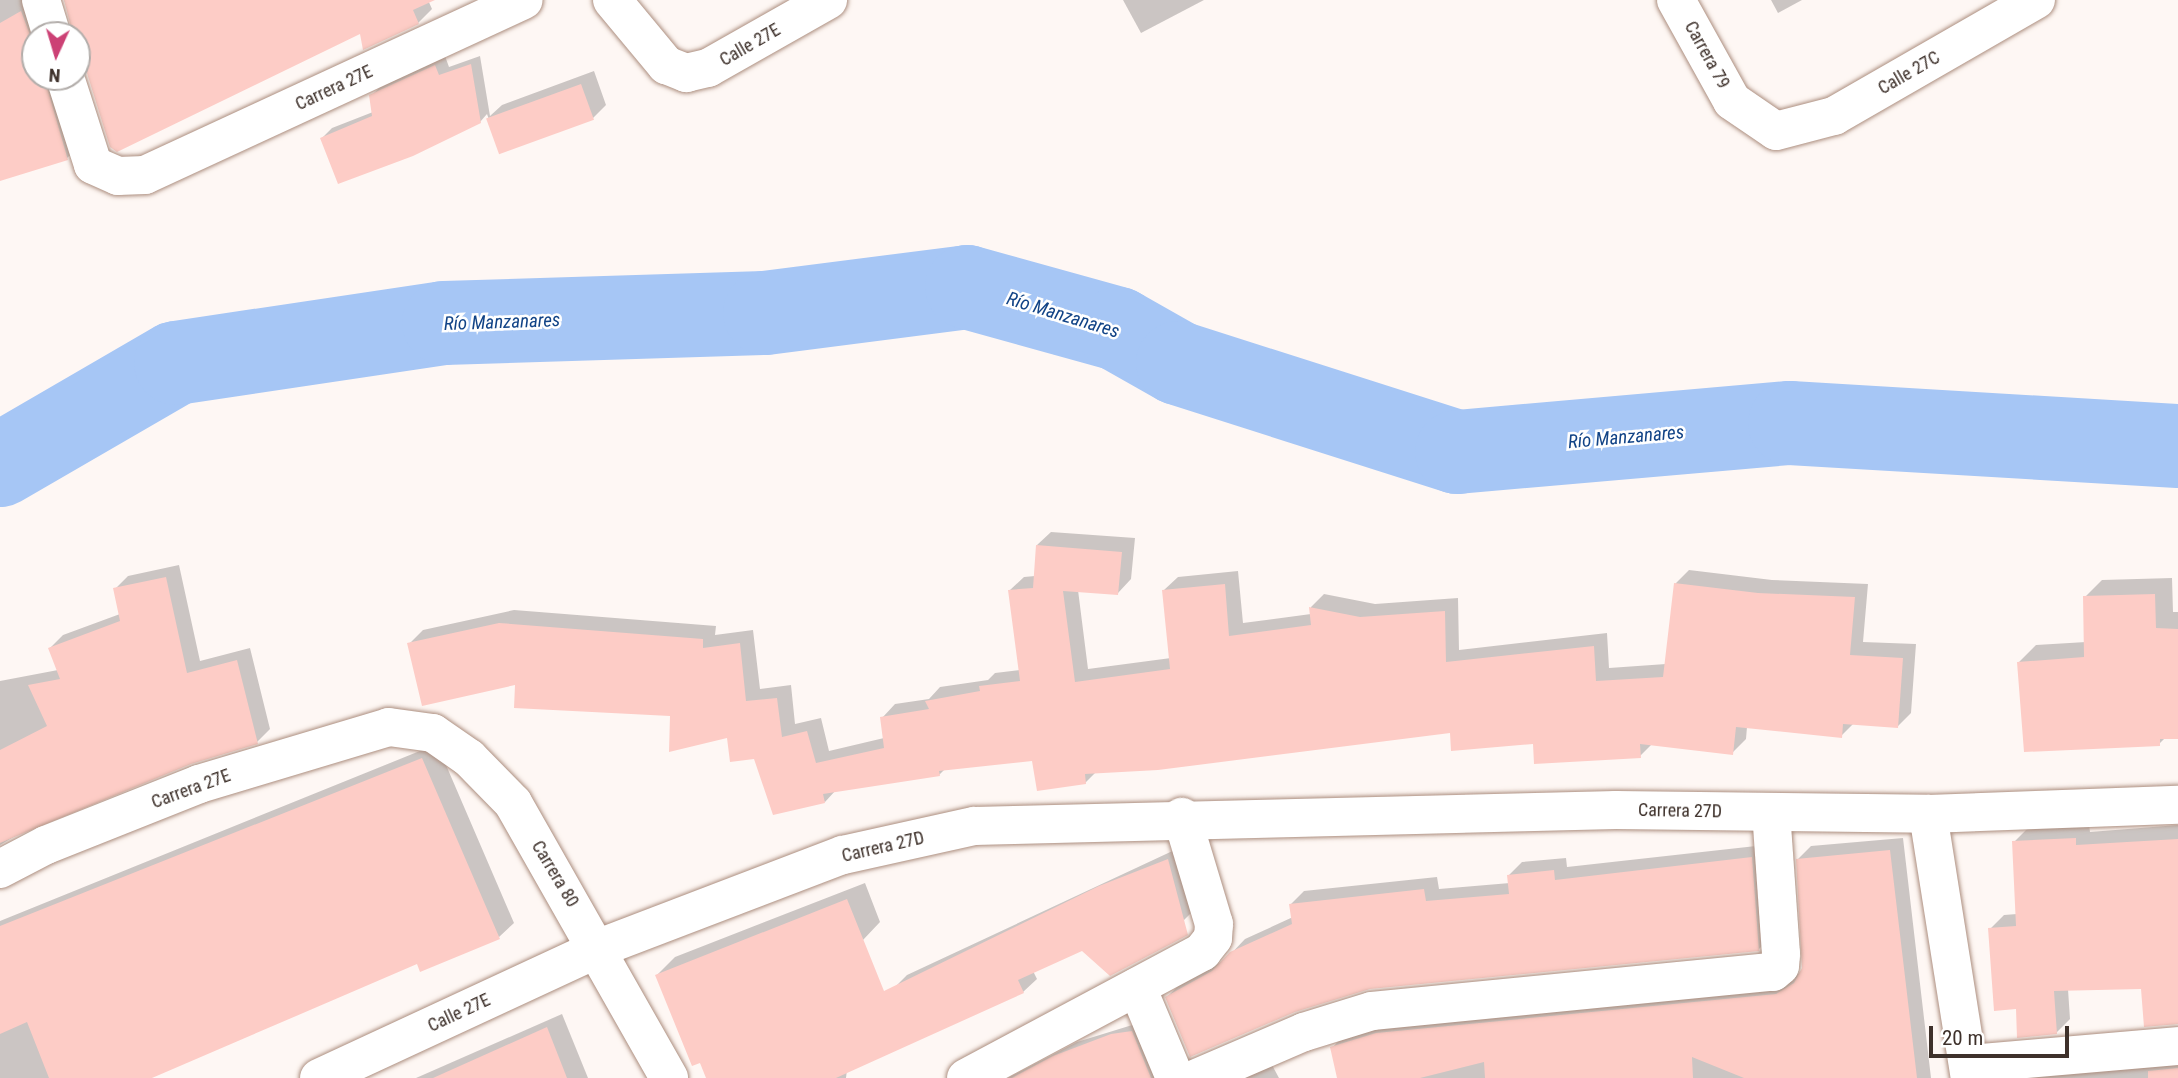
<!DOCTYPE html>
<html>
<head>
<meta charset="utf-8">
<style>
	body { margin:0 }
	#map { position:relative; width:2178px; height:1078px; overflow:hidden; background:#fef7f4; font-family:"Roboto Condensed",sans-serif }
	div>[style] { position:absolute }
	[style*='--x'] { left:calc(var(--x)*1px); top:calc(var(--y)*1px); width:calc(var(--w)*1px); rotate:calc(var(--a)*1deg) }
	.shadow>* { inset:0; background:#0003 }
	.river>* { height:84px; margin:-42px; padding:0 42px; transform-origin:42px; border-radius:42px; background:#a6c6f5 }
	.building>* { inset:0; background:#fdccc6; transform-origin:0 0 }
	.roads { filter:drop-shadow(0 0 2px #ac8e7f) drop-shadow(0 0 2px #ac8e7f) }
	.minor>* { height:38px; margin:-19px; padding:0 19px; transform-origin:19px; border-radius:19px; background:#fff }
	span { translate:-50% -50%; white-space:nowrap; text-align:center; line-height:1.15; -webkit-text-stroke:5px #fff; paint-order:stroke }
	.street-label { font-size:18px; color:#3e312b }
	.water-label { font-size:19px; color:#114386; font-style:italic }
	.north { position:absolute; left:21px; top:21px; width:70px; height:70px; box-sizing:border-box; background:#fff; border:2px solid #b2adaa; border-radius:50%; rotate:184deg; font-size:19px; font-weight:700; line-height:28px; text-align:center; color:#3e312b }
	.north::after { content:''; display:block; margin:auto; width:24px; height:32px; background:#cc4175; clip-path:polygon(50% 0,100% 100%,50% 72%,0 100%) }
	.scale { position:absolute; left:1929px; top:1026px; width:140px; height:32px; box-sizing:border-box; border:4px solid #3e312b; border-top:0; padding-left:9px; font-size:21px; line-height:24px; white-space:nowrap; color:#3e312b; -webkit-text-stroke:5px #fff; paint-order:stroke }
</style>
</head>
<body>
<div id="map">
	<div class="shadow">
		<div style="clip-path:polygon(0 0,36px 0,35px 77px,60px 77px,82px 144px,67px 158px,0 179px)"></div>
		<div style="clip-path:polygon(64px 0,428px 0,432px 9px,418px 23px,87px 69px,77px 60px,77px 35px)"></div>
		<div style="clip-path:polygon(1123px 0,1204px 0,1141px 33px)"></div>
		<div style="clip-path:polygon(1771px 0,1802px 0,1778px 13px)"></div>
		<div style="clip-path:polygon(445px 56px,449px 67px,480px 56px,490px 116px,502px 105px,594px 71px,606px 105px,593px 118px,500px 151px,487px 114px,480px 122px,322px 138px,332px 128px,373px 112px,371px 96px,381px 86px)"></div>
		<div style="clip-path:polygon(1051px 532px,1135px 538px,1131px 579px,1118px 593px,1078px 590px,1088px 669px,1171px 658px,1164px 590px,1178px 577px,1238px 571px,1243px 623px,1311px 614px,1311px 607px,1324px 594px,1375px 604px,1458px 598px,1459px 650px,1607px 633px,1609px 668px,1666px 664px,1675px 584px,1689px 570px,1772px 580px,1868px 584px,1863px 642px,1916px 644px,1911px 713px,1898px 726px,1854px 723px,1841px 736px,1747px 727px,1746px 739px,1732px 753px,1652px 744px,1640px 756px,1451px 732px,1096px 772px,1085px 783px,1034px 759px,945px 769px,939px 775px,836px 790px,825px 802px,729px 736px,671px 714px,517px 683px,409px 644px,423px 630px,514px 610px,716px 626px,715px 635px,753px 630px,760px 689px,791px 685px,795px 724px,821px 718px,829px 751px,884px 738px,882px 718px,895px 704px,929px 699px,940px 687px,988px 680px,995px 673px,1020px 670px,1010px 590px,1024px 577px,1035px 576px,1037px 545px)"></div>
		<div style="clip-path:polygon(179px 565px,200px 661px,250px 648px,270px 729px,257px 742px,190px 762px,37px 823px,0 845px,0 681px,58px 670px,50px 648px,63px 635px,120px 614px,115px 589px,128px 576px)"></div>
		<div style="clip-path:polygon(2172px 578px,2173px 612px,2178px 612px,2178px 738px,2166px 737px,2159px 744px,2019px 662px,2036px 645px,2086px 642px,2085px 597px,2102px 580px)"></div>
		<div style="clip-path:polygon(437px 744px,514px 923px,499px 937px,418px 961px,147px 1078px,0 1078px,0 921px)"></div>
		<div style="clip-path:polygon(2089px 825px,2090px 832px,2178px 825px,2178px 1024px,2146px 1025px,2143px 987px,2068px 989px,2070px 1019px,2056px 1033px,2018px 1007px,1990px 929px,2004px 915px,2017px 914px,2014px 842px,2028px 828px)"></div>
		<div style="clip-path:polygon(1903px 838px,1931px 1078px,1339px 1078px,1332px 1048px,1345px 1034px,1391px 1020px,1791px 981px,1804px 968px,1798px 859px,1811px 846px)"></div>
		<div style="clip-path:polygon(1765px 845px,1771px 937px,1758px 950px,1167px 997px,1180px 984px,1225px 960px,1245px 939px,1293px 917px,1291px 904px,1304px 891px,1437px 877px,1439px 889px,1510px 883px,1509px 875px,1522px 862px,1566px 858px,1567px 867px)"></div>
		<div style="clip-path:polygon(1181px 847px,1198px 906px,1184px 920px,1094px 960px,1082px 949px,1033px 971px,1037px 979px,1023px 992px,894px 988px,907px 975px)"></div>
		<div style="clip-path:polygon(865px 883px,880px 922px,863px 940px,846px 1078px,708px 1078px,657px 975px,675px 957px)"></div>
		<div style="clip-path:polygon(562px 1014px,588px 1078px,416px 1078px)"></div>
		<div style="clip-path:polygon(1142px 1022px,1167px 1078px,1008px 1078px,1077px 1042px)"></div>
		<div style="clip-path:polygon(2178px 1056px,2178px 1078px,2025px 1078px)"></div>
		<div style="clip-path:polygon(1272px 1065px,1279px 1078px,1242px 1078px)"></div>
	</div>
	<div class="river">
		<div style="--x:0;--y:465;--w:203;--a:-30.1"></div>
		<div style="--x:176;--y:363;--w:271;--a:-8.5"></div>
		<div style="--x:444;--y:323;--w:321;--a:-1.8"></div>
		<div style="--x:765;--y:313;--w:204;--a:-7.3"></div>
		<div style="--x:967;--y:287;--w:157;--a:15.5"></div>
		<div style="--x:1118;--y:329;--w:69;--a:29.5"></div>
		<div style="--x:1178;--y:363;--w:293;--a:17.7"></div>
		<div style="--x:1457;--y:452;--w:334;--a:-5"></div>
		<div style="--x:1790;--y:423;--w:389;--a:3.4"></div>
	</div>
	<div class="building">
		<div style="clip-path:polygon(64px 0,435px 0,413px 10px,419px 24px,363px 50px,360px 34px,117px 152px,110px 147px,86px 70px,77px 59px,77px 35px,73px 35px)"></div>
		<div style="clip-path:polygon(21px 11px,35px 48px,35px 77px,44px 77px,68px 160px,0 181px,0 23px)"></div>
		<div style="clip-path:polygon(471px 64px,481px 123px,413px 156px,338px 184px,320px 138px,372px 116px,369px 95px,435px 65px,439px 75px)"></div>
		<div style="left:581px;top:84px;width:38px;height:101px;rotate:70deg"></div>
		<div style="clip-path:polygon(1036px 545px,1122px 552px,1118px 595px,1063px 591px,1075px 682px,1170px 669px,1162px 590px,1225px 584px,1229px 636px,1311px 625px,1309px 607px,1360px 617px,1445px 611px,1446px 662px,1594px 646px,1596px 681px,1663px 677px,1674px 583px,1758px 593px,1855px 597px,1850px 655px,1903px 658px,1898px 728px,1843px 724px,1842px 738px,1736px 727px,1733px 755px,1640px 744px,1641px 758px,1534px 764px,1533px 744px,1451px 751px,1450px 733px,1158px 770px,1085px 774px,1086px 784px,1037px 791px,1032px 761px,939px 771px,940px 776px,823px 794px,825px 803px,773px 815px,754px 759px,730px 762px,727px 738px,669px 752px,670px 716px,514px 708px,515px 685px,422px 706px,407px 643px,499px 623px,703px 639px,703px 648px,740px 643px,746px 701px,777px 698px,782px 737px,807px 731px,816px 763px,884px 748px,880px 717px,929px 709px,925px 701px,980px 691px,979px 686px,1020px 681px,1008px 590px,1033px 588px)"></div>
		<div style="clip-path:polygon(166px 577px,187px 673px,237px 660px,258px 744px,191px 764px,0 843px,0 750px,47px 726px,28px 685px,60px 679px,48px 648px,120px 621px,113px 588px)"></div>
		<div style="clip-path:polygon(2155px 594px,2156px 628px,2178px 629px,2178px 739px,2160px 739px,2160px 746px,2024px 752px,2017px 662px,2084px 657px,2083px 596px)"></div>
		<div style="clip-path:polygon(422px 758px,500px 939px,420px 972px,417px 964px,152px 1078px,49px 1078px,27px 1022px,0 1034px,0 926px)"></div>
		<div style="clip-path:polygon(2076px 838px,2076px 845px,2178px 839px,2178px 1024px,2144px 1027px,2141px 989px,2054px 991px,2057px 1034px,2017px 1038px,2016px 1009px,1994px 1011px,1988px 928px,2016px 926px,2012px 841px)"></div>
		<div style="clip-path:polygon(1890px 850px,1917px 1078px,1744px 1078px,1692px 1057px,1693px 1078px,1485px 1078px,1484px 1062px,1420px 1078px,1337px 1078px,1330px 1047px,1376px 1033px,1776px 994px,1794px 983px,1802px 968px,1796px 859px)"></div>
		<div style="clip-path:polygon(1752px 857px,1759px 951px,1370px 989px,1295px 1012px,1190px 1057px,1165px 997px,1212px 971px,1230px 952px,1292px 924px,1289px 904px,1424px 889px,1426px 901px,1509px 894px,1507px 875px,1554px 870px,1555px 880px)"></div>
		<div style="clip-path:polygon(1168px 859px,1188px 935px,1110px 976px,1082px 951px,1018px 980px,1024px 993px,836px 1078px,706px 1078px,700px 1063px,692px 1066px,655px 975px,847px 899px,884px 991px,1099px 886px)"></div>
		<div style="clip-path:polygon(547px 1027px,567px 1078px,433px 1078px)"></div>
		<div style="clip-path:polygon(1132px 1031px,1151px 1078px,1012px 1078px,1053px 1056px,1111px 1034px)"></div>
		<div style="clip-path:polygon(2178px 1068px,2178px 1078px,2148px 1078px,2148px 1071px)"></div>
	</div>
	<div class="roads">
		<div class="minor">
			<div style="--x:41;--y:0;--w:37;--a:73"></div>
			<div style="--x:612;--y:0;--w:85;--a:50.3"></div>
			<div style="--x:666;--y:65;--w:22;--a:22"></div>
			<div style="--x:686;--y:73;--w:23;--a:-13"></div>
			<div style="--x:708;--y:68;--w:138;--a:-29.5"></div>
			<div style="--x:1676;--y:0;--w:115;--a:61"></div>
			<div style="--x:1732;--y:101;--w:53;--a:34.3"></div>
			<div style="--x:1776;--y:131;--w:60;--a:-14.5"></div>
			<div style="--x:1834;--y:116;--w:233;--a:-29.9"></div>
			<div style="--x:65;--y:77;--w:92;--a:72.3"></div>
			<div style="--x:93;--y:165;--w:27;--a:24"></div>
			<div style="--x:118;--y:176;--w:27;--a:-2"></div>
			<div style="--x:145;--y:175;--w:417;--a:-24.8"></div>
			<div style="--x:1928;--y:814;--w:267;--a:81"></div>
			<div style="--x:0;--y:869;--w:52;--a:-27.6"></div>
			<div style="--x:46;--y:845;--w:165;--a:-21.7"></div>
			<div style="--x:199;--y:784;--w:198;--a:-16.7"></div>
			<div style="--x:389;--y:727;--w:44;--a:7.8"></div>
			<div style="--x:433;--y:733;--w:44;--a:34.8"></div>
			<div style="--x:469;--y:758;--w:63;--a:45.6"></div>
			<div style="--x:513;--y:803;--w:316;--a:60.4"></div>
			<div style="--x:1137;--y:987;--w:99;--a:67.3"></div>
			<div style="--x:1969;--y:1064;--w:210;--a:-4.9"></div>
			<div style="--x:319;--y:1078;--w:309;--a:-24.9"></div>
			<div style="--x:599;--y:948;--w:261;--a:-20.9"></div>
			<div style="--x:843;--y:855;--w:134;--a:-12.5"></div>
			<div style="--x:974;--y:826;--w:642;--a:-1.43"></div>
			<div style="--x:1616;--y:810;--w:312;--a:0.7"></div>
			<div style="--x:1928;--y:814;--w:250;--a:-2.1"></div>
			<div style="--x:966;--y:1078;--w:268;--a:-28.1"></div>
			<div style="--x:1202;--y:952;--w:18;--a:-52"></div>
			<div style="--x:1213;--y:938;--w:14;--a:-86"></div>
			<div style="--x:1214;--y:924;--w:112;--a:-106.7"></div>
			<div style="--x:1197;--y:1078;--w:116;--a:-23.3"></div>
			<div style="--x:1304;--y:1032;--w:71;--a:-17.2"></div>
			<div style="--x:1372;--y:1011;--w:403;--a:-5.6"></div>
			<div style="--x:1773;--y:972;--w:9;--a:-41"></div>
			<div style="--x:1780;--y:966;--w:12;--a:-85"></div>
			<div style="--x:1781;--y:954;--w:142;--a:-94"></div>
		</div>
	</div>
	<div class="street-label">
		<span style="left:750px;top:45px;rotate:-30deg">Calle 27E</span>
		<span style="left:1707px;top:55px;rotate:61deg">Carrera 79</span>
		<span style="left:1909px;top:73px;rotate:-30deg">Calle 27C</span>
		<span style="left:334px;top:88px;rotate:-25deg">Carrera 27E</span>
		<span style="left:191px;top:789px;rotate:-20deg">Carrera 27E</span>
		<span style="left:1680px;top:811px;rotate:1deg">Carrera 27D</span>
		<span style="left:883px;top:847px;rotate:-13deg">Carrera 27D</span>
		<span style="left:555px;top:874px;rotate:59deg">Carrera 80</span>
		<span style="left:459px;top:1013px;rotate:-25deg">Calle 27E</span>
	</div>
	<div class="water-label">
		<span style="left:1063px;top:315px;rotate:17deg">Río Manzanares</span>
		<span style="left:502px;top:322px;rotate:-2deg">Río Manzanares</span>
		<span style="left:1626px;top:437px;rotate:-5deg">Río Manzanares</span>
	</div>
	<div class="north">N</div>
	<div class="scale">20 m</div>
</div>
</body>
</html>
